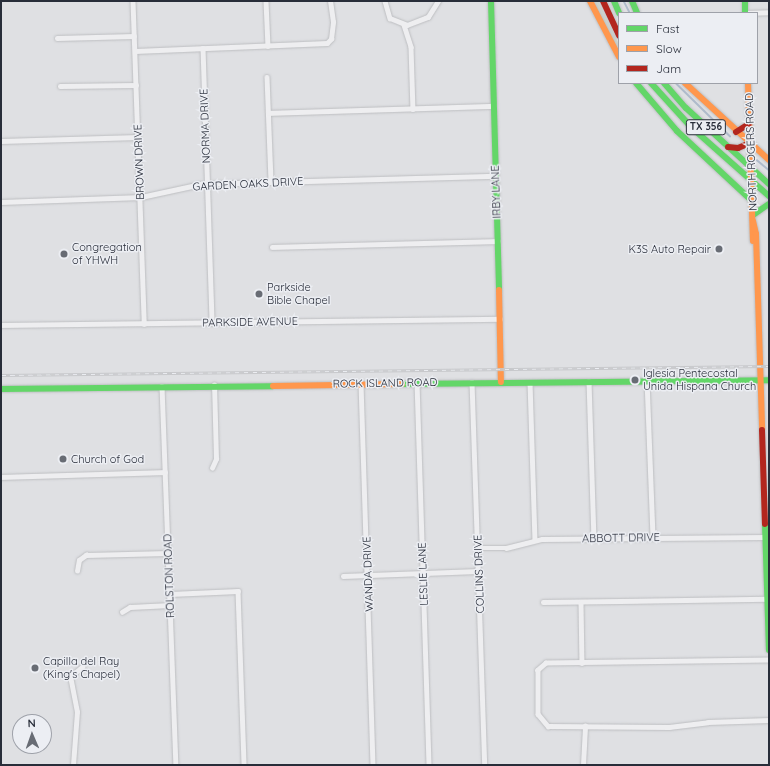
<!DOCTYPE html>
<html>
<head>
<meta charset="utf-8">
<style>
	body { margin:0 }
	#map { position:relative; width:770px; height:766px; overflow:hidden; background:#dfe0e3; font-family:Quicksand,sans-serif }
	div>[style] { position:absolute }
	[style*='--x'] { left:calc(var(--x)*1px); top:calc(var(--y)*1px); width:calc(var(--w)*1px); rotate:calc(var(--a)*1deg) }
	.green>* { inset:0; background:#ced6cf }
	.stream>* { height:1.5px; margin:-0.75px; padding:0 0.75px; transform-origin:0.75px; border-radius:0.75px; background:#afbbcb }
	.roads { filter:drop-shadow(0 0 1px #bdbec1) drop-shadow(0 0 1px #bdbec1) }
	.street>* { height:4.5px; margin:-2.25px; padding:0 2.25px; transform-origin:2.25px; border-radius:2.25px; background:#eeeef0 }
	.fast>* { height:6px; margin:-3px; padding:0 3px; transform-origin:3px; border-radius:3px; background:#63d668 }
	.slow>* { height:6px; margin:-3px; padding:0 3px; transform-origin:3px; border-radius:3px; background:#ff974d }
	.jam>* { height:6px; margin:-3px; padding:0 3px; transform-origin:3px; border-radius:3px; background:#b3261e }
	.rail>* { height:3px; margin-top:-1.5px; transform-origin:0; background:repeating-linear-gradient(90deg,#eceef3 0 4.5px,#c7c8cb 0 9px); box-sizing:border-box; border-block:1px solid #c7c8cb }
	.dots>* { width:11px; height:11px; translate:-50% -50%; box-sizing:border-box; border:2px solid #eceef3; border-radius:50% }
	span { translate:-50% -50%; white-space:nowrap; text-align:center; line-height:1.15; -webkit-text-stroke:3px #eceef3; paint-order:stroke }
	.shield-label span { padding:1px 3px; background:#eceef3; border:1px solid; border-radius:3px; -webkit-text-stroke-width:0 }
	.shield-label { font-size:10px; color:#282d39; font-weight:700 }
	.street-label { font-size:11px; color:#282d39 }
	.poi-label { font-size:11px; color:#282d39 }
	.left { translate:0 -50%; text-align:left }
	.right { translate:-100% -50%; text-align:right }
	.frame { position:absolute; inset:0; border:2px solid #282d39; pointer-events:none }
	.legend { position:absolute; left:618px; top:12px; width:140px; height:72px; box-sizing:border-box; background:#eceef3; border:1px solid #9ea1a9; margin:0; padding:5px 7px; list-style:none; font-size:12px; color:#282d39 }
	.legend li { display:flex; align-items:center; gap:8px; height:20px }
	.legend b { width:20px; border:1px solid #9ea1a9 }
	.north { position:absolute; left:12px; top:714px; width:40px; height:40px; box-sizing:border-box; background:#eceef3; border:1px solid #9ea1a9; border-radius:50%; rotate:358deg; font-size:11px; font-weight:700; line-height:16px; text-align:center; color:#282d39 }
	.north::after { content:''; display:block; margin:auto; width:14px; height:18px; background:#686c74; clip-path:polygon(50% 0,100% 100%,50% 72%,0 100%) }
</style>
</head>
<body>
<div id="map">
	<div class="green">
		<div style="clip-path:polygon(593px 1px,598px 1px,619px 44px,619px 53px)"></div>
	</div>
	<div class="stream">
		<div style="--x:624;--y:1;--w:13;--a:63"></div>
		<div style="--x:676;--y:83;--w:76;--a:44.5"></div>
		<div style="--x:757;--y:160;--w:16;--a:40"></div>
	</div>
	<div class="roads">
		<div class="street">
			<div style="--x:133;--y:1;--w:323;--a:88"></div>
			<div style="--x:266;--y:1;--w:45;--a:87.5"></div>
			<div style="--x:385;--y:1;--w:18;--a:74"></div>
			<div style="--x:390;--y:18;--w:18;--a:22"></div>
			<div style="--x:407;--y:25;--w:22;--a:-21"></div>
			<div style="--x:428;--y:17;--w:19;--a:-58"></div>
			<div style="--x:745;--y:13;--w:24;--a:-2"></div>
			<div style="--x:404;--y:25;--w:23;--a:72"></div>
			<div style="--x:411;--y:47;--w:62;--a:88.2"></div>
			<div style="--x:57;--y:38;--w:77;--a:-1.5"></div>
			<div style="--x:203;--y:48;--w:275;--a:88.1"></div>
			<div style="--x:135;--y:51;--w:192;--a:-2.4"></div>
			<div style="--x:327;--y:43;--w:6;--a:-45"></div>
			<div style="--x:331;--y:39;--w:17;--a:-83"></div>
			<div style="--x:333;--y:22;--w:21;--a:-98"></div>
			<div style="--x:267;--y:77;--w:105;--a:87.8"></div>
			<div style="--x:60;--y:86;--w:76;--a:-0.8"></div>
			<div style="--x:268;--y:113;--w:226;--a:-1.8"></div>
			<div style="--x:1;--y:141;--w:137;--a:-1.7"></div>
			<div style="--x:1;--y:202;--w:140;--a:-2"></div>
			<div style="--x:141;--y:197;--w:61;--a:-12.2"></div>
			<div style="--x:201;--y:184;--w:295;--a:-1.6"></div>
			<div style="--x:272;--y:247;--w:226;--a:-1.5"></div>
			<div style="--x:1;--y:325;--w:499;--a:-0.7"></div>
			<div style="--x:647;--y:380;--w:158;--a:87.8"></div>
			<div style="--x:589;--y:381;--w:158;--a:88.2"></div>
			<div style="--x:417;--y:382;--w:383;--a:88.2"></div>
			<div style="--x:472;--y:382;--w:383;--a:88.1"></div>
			<div style="--x:530;--y:382;--w:158;--a:88.2"></div>
			<div style="--x:361;--y:383;--w:382;--a:88.2"></div>
			<div style="--x:162;--y:386;--w:379;--a:87.9"></div>
			<div style="--x:212;--y:468;--w:10;--a:-66"></div>
			<div style="--x:216;--y:459;--w:74;--a:-91.5"></div>
			<div style="--x:1;--y:477;--w:164;--a:-1.7"></div>
			<div style="--x:478;--y:548;--w:28;--a:0"></div>
			<div style="--x:506;--y:548;--w:37;--a:-14"></div>
			<div style="--x:542;--y:539;--w:223;--a:-0.5"></div>
			<div style="--x:77;--y:571;--w:11;--a:-80"></div>
			<div style="--x:79;--y:560;--w:9;--a:-36"></div>
			<div style="--x:86;--y:555;--w:82;--a:-1.4"></div>
			<div style="--x:343;--y:576;--w:135;--a:-2.1"></div>
			<div style="--x:170;--y:594;--w:68;--a:-2.5"></div>
			<div style="--x:238;--y:591;--w:174;--a:88"></div>
			<div style="--x:543;--y:602;--w:224;--a:-0.8"></div>
			<div style="--x:581;--y:602;--w:61;--a:89.1"></div>
			<div style="--x:122;--y:612;--w:9;--a:-32"></div>
			<div style="--x:130;--y:607;--w:40;--a:-2.9"></div>
			<div style="--x:769;--y:660;--w:223;--a:179.2"></div>
			<div style="--x:546;--y:663;--w:11;--a:139"></div>
			<div style="--x:538;--y:670;--w:44;--a:90"></div>
			<div style="--x:538;--y:714;--w:16;--a:50"></div>
			<div style="--x:548;--y:726;--w:121;--a:0.5"></div>
			<div style="--x:669;--y:727;--w:39;--a:-7"></div>
			<div style="--x:708;--y:722;--w:61;--a:-1.9"></div>
			<div style="--x:73;--y:765;--w:53;--a:-85.7"></div>
			<div style="--x:77;--y:712;--w:36;--a:-101"></div>
			<div style="--x:70;--y:677;--w:16;--a:-40"></div>
			<div style="--x:583;--y:765;--w:39;--a:-87"></div>
		</div>
		<div class="fast">
			<div style="--x:491;--y:1;--w:289;--a:88.4"></div>
			<div style="--x:614;--y:1;--w:13;--a:67"></div>
			<div style="--x:632;--y:1;--w:13;--a:67"></div>
			<div style="--x:745;--y:1;--w:12;--a:90"></div>
			<div style="--x:636;--y:83;--w:63;--a:49.5"></div>
			<div style="--x:677;--y:131;--w:103;--a:43"></div>
			<div style="--x:651;--y:83;--w:59;--a:47.7"></div>
			<div style="--x:691;--y:127;--w:104;--a:41.5"></div>
			<div style="--x:664;--y:83;--w:33;--a:49"></div>
			<div style="--x:686;--y:108;--w:113;--a:42.5"></div>
			<div style="--x:753;--y:215;--w:19;--a:-35"></div>
			<div style="--x:402;--y:384;--w:367;--a:-0.6"></div>
			<div style="--x:1;--y:389;--w:272;--a:-0.6"></div>
			<div style="--x:765;--y:524;--w:126;--a:88.2"></div>
		</div>
		<div class="slow">
			<div style="--x:590;--y:1;--w:63;--a:62.6"></div>
			<div style="--x:685;--y:83;--w:114;--a:42.5"></div>
			<div style="--x:748;--y:83;--w:158;--a:88.2"></div>
			<div style="--x:753;--y:221;--w:13;--a:77"></div>
			<div style="--x:756;--y:234;--w:196;--a:88.2"></div>
			<div style="--x:499;--y:290;--w:92;--a:88.8"></div>
			<div style="--x:273;--y:386;--w:129;--a:-0.9"></div>
		</div>
		<div class="jam">
			<div style="--x:603;--y:1;--w:38;--a:65"></div>
			<div style="--x:736;--y:132;--w:15;--a:-32"></div>
			<div style="--x:728;--y:147;--w:10;--a:6"></div>
			<div style="--x:738;--y:148;--w:13;--a:-23"></div>
			<div style="--x:762;--y:430;--w:94;--a:88.2"></div>
		</div>
	</div>
	<div class="rail">
		<div style="--x:1;--y:375;--w:768;--a:-0.67"></div>
	</div>
	<div class="dots">
		<div style="left:719px;top:249px;background:#686c74"></div>
		<div style="left:64px;top:254px;background:#686c74"></div>
		<div style="left:259px;top:294px;background:#686c74"></div>
		<div style="left:635px;top:380px;background:#686c74"></div>
		<div style="left:63px;top:459px;background:#686c74"></div>
		<div style="left:35px;top:668px;background:#686c74"></div>
	</div>
	<div class="shield-label">
		<span style="left:706px;top:127px">TX 356</span>
	</div>
	<div class="street-label">
		<span style="left:205px;top:126px;rotate:-92deg">NORMA DRIVE</span>
		<span style="left:751px;top:152px;rotate:-92deg">NORTH ROGERS ROAD</span>
		<span style="left:139px;top:162px;rotate:-92deg">BROWN DRIVE</span>
		<span style="left:248px;top:184px;rotate:-3deg">GARDEN OAKS DRIVE</span>
		<span style="left:496px;top:192px;rotate:-92deg">IRBY LANE</span>
		<span style="left:250px;top:322px;rotate:-1deg">PARKSIDE AVENUE</span>
		<span style="left:385px;top:383px;rotate:-1deg">ROCK ISLAND ROAD</span>
		<span style="left:621px;top:538px;rotate:-1deg">ABBOTT DRIVE</span>
		<span style="left:368px;top:574px;rotate:-92deg">WANDA DRIVE</span>
		<span style="left:423px;top:574px;rotate:-92deg">LESLIE LANE</span>
		<span style="left:479px;top:574px;rotate:-92deg">COLLINS DRIVE</span>
		<span style="left:169px;top:576px;rotate:-92deg">ROLSTON ROAD</span>
	</div>
	<div class="poi-label">
		<span class="left" style="left:72px;top:254px">Congregation<br>of YHWH</span>
		<span class="right" style="left:711px;top:249px">K3S Auto Repair</span>
		<span class="left" style="left:267px;top:294px">Parkside<br>Bible Chapel</span>
		<span class="left" style="left:643px;top:380px">Iglesia Pentecostal<br>Unida Hispana Church</span>
		<span class="left" style="left:71px;top:459px">Church of God</span>
		<span class="left" style="left:43px;top:668px">Capilla del Ray<br>(King's Chapel)</span>
	</div>
	<div class="frame"></div>
	<ul class="legend">
	<li><b style="height:5px;background:#63d668"></b>Fast</li>
	<li><b style="height:5px;background:#ff974d"></b>Slow</li>
	<li><b style="height:5px;background:#b3261e"></b>Jam</li>
	</ul>
	<div class="north">N</div>
</div>
</body>
</html>
